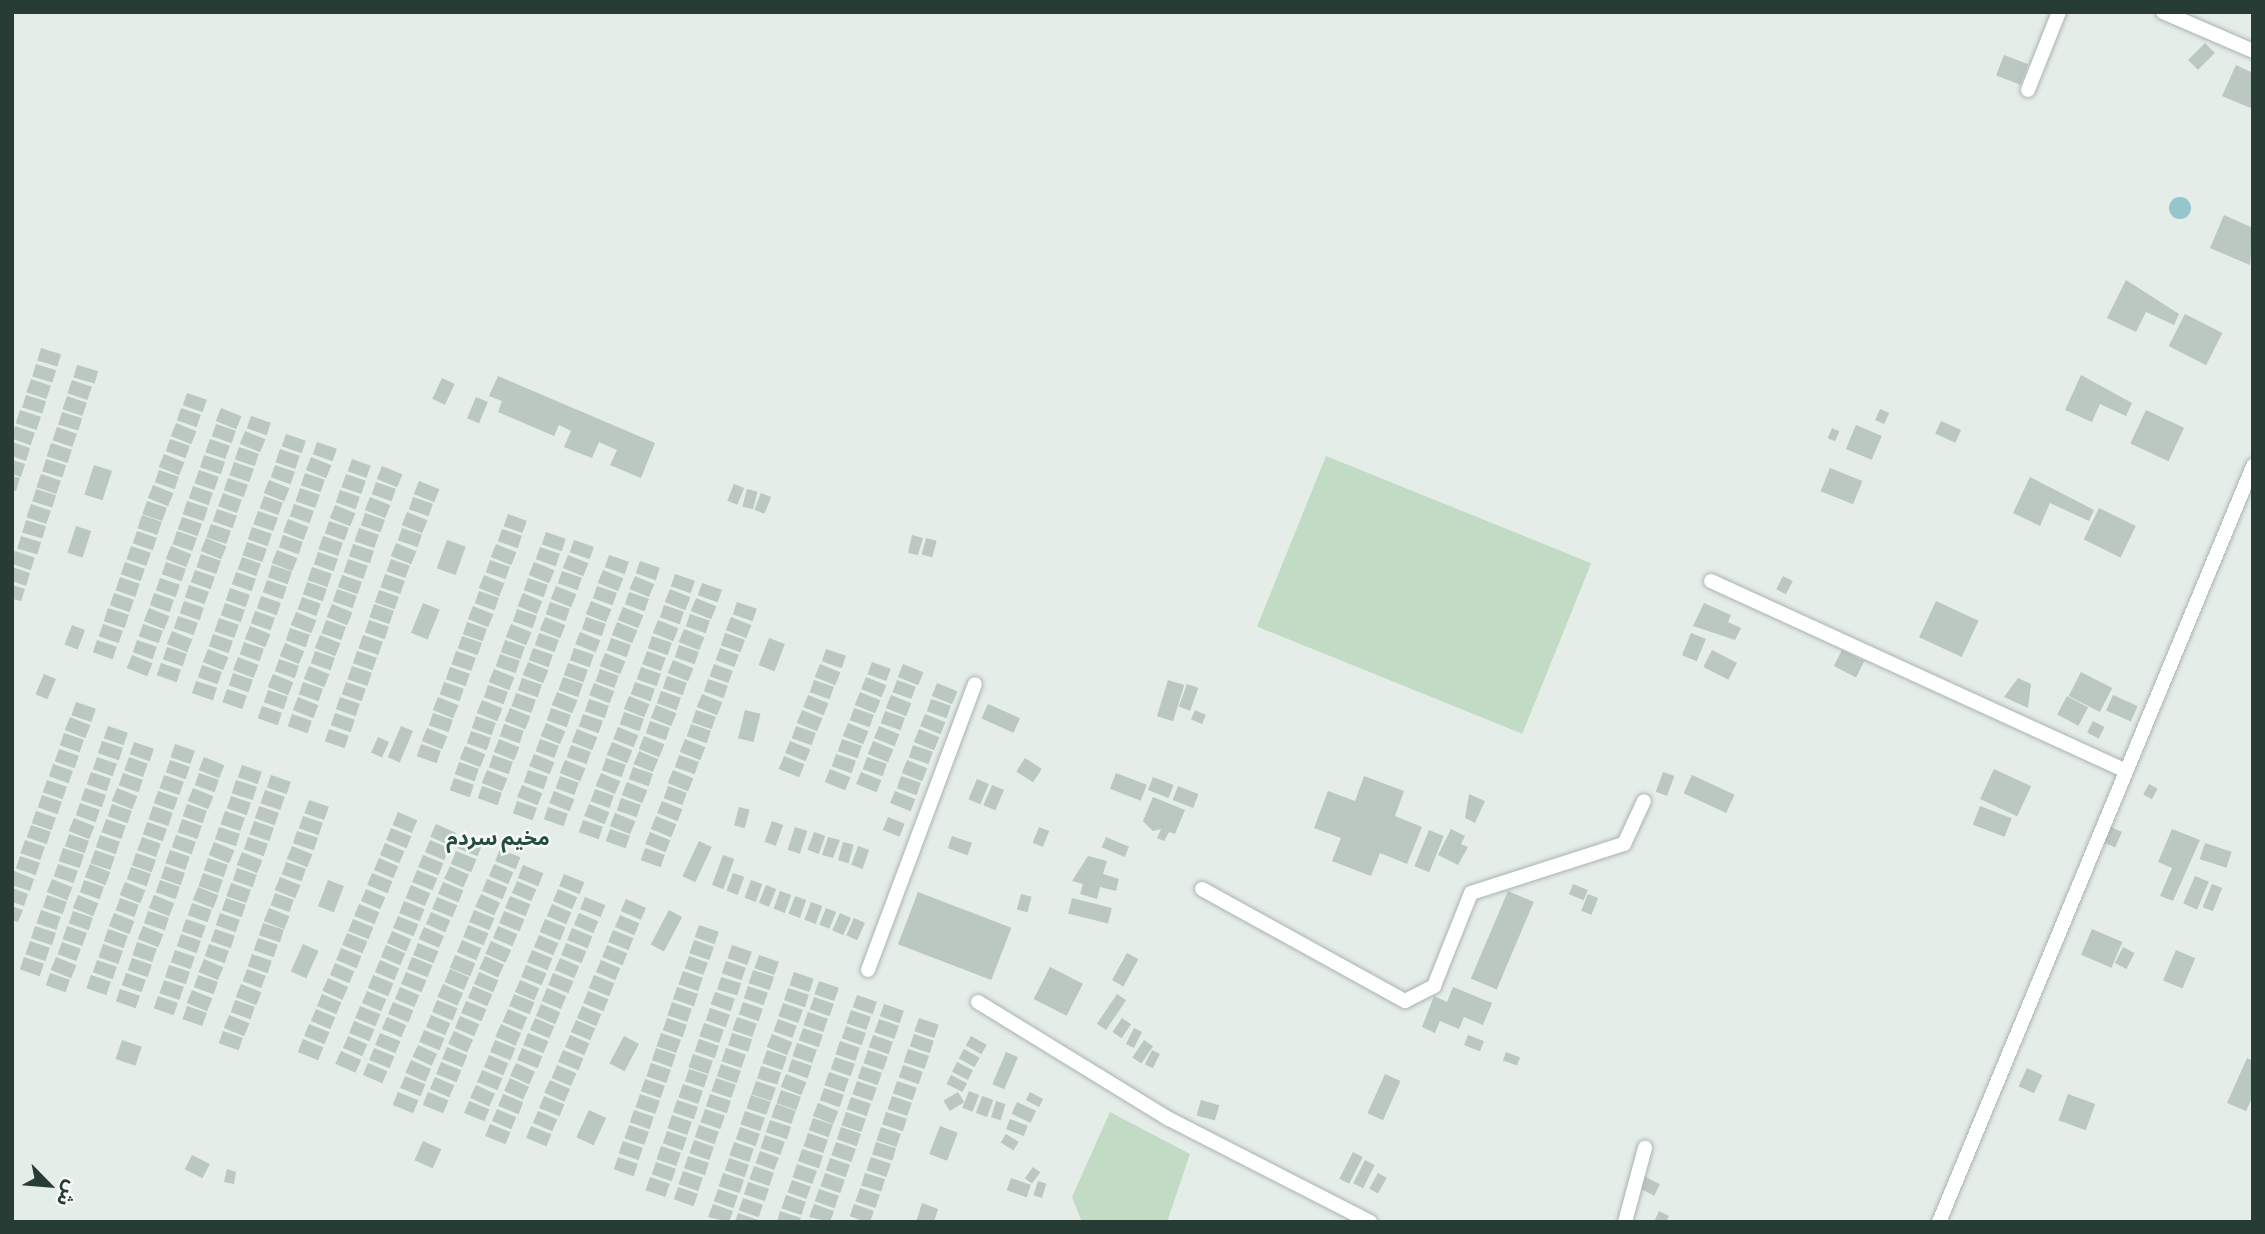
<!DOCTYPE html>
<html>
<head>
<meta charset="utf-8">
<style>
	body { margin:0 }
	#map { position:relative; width:2265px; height:1234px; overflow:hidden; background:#e5ede9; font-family:Commissioner,"Noto Sans Arabic",sans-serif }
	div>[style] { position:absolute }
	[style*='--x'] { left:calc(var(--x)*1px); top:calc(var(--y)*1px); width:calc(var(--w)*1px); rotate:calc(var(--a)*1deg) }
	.green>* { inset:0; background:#c1dbc5; transform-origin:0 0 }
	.water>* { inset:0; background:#94c7cb }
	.round { border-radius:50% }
	.building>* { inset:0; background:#bbc7c1; transform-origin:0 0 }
	.roads { filter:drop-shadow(0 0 2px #a8b4af) drop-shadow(0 0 2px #a8b4af) }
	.minor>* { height:14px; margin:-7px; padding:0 7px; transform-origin:7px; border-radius:7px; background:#fff }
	span { translate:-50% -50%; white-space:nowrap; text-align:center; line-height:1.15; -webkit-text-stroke:5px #f5f9f7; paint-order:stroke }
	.quarter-label { font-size:21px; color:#244c3f; font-weight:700 }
	.frame { position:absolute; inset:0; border:14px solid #263c34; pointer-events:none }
	.north { position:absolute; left:14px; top:1150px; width:70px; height:70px; -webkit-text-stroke:5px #f5f9f7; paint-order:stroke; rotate:115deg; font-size:19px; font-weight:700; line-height:28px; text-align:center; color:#263c34 }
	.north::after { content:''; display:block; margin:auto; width:24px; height:32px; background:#263c34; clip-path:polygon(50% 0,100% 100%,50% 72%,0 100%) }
</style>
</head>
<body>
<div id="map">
	<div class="green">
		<div style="left:1326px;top:456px;width:286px;height:184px;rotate:22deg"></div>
		<div style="clip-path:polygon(1110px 1112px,1190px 1154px,1167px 1222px,1082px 1222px,1072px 1197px)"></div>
	</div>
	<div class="water">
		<div class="round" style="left:2169px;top:197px;width:22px;height:22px"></div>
	</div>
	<div class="building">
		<div style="left:2205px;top:43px;width:14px;height:24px;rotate:45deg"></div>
		<div style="left:2004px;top:55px;width:26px;height:22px;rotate:21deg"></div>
		<div style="clip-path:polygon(2236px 65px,2253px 73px,2253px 109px,2222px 96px)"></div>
		<div style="clip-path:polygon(2224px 215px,2253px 228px,2250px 265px,2210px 248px)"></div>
		<div style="clip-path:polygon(2126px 280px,2179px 314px,2174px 325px,2146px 312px,2136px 332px,2107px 318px)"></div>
		<div style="left:2185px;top:314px;width:42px;height:36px;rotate:27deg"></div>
		<div style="left:41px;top:348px;width:21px;height:13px;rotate:17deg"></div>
		<div style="left:36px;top:364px;width:21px;height:13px;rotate:17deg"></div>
		<div style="left:77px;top:365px;width:22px;height:13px;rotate:16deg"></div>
		<div style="clip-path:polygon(2081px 375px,2132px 403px,2126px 416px,2100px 404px,2092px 422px,2065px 410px)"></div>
		<div style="clip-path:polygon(498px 376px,655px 443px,641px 478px,610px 465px,617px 450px,599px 442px,592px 458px,564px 447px,571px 431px,559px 425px,554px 436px,498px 412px,502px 401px,489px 396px)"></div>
		<div style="left:442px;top:378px;width:14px;height:23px;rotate:25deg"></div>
		<div style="left:31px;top:379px;width:21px;height:14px;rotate:19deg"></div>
		<div style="left:72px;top:380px;width:21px;height:14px;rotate:19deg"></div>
		<div style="left:187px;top:393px;width:21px;height:13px;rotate:19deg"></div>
		<div style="left:26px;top:395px;width:21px;height:13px;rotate:17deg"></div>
		<div style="left:67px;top:396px;width:21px;height:14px;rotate:19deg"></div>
		<div style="left:476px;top:397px;width:13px;height:23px;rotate:23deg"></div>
		<div style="left:181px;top:408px;width:21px;height:13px;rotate:19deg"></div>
		<div style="left:221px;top:408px;width:22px;height:14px;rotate:22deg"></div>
		<div style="left:1880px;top:409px;width:10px;height:12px;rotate:24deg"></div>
		<div style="left:20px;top:410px;width:22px;height:14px;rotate:18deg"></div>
		<div style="left:2146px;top:410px;width:42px;height:37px;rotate:25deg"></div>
		<div style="left:62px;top:412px;width:21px;height:13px;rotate:17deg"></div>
		<div style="left:251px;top:416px;width:21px;height:13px;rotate:19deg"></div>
		<div style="left:1941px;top:421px;width:22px;height:14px;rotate:24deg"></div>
		<div style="left:176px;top:423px;width:22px;height:14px;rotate:22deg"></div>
		<div style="left:216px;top:424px;width:21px;height:13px;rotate:19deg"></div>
		<div style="left:1856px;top:425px;width:28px;height:26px;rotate:23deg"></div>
		<div style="left:15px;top:426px;width:21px;height:13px;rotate:19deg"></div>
		<div style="left:57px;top:427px;width:21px;height:14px;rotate:19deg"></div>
		<div style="left:1832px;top:428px;width:8px;height:11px;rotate:23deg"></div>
		<div style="left:245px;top:431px;width:22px;height:14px;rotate:22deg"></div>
		<div style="left:286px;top:434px;width:21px;height:13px;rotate:19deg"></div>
		<div style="left:170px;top:439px;width:21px;height:13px;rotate:19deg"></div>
		<div style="left:210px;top:439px;width:21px;height:14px;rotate:19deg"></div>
		<div style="clip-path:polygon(12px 442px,30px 448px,26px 461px,12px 456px)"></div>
		<div style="left:317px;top:442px;width:21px;height:13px;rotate:19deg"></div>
		<div style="left:51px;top:443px;width:22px;height:14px;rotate:18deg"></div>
		<div style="left:239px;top:447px;width:21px;height:13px;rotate:19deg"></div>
		<div style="left:280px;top:449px;width:21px;height:14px;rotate:19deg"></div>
		<div style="left:164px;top:454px;width:22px;height:14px;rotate:22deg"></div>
		<div style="left:204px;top:455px;width:22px;height:13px;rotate:18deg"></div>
		<div style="left:311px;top:457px;width:22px;height:14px;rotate:22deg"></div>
		<div style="left:46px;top:459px;width:21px;height:13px;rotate:17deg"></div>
		<div style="left:352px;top:459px;width:20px;height:13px;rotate:20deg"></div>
		<div style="clip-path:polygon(12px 460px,25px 464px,21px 477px,12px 474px)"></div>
		<div style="left:234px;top:462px;width:21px;height:14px;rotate:19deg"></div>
		<div style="left:94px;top:465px;width:19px;height:31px;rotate:18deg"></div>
		<div style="left:275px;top:465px;width:21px;height:13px;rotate:19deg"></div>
		<div style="left:382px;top:466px;width:22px;height:14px;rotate:22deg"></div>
		<div style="left:1830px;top:468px;width:35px;height:25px;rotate:22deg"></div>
		<div style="left:159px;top:470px;width:21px;height:13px;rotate:19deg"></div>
		<div style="left:199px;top:470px;width:21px;height:14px;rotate:19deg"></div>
		<div style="left:305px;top:473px;width:21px;height:13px;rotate:19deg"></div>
		<div style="left:41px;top:474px;width:21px;height:14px;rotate:19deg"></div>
		<div style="left:346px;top:474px;width:21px;height:14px;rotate:19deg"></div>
		<div style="clip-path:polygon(12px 476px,20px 478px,16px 491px,12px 490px)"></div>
		<div style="clip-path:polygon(2030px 477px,2094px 510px,2089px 521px,2050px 503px,2040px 526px,2013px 513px)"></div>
		<div style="left:228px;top:478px;width:21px;height:13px;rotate:19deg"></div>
		<div style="left:269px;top:480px;width:22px;height:14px;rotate:22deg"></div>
		<div style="left:419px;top:481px;width:22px;height:14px;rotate:22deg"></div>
		<div style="left:376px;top:482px;width:21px;height:13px;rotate:19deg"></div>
		<div style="left:734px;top:484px;width:11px;height:18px;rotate:22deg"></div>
		<div style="left:153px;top:485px;width:22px;height:14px;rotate:22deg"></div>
		<div style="left:193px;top:486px;width:21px;height:13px;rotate:19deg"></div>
		<div style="left:300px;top:488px;width:21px;height:14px;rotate:19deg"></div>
		<div style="left:36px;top:489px;width:21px;height:13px;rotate:17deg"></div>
		<div style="left:747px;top:489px;width:11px;height:18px;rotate:15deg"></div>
		<div style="left:340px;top:490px;width:21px;height:13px;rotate:19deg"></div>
		<div style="left:223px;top:493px;width:20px;height:14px;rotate:20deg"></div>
		<div style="left:761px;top:493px;width:11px;height:18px;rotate:22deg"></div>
		<div style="left:264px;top:496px;width:20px;height:13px;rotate:20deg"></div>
		<div style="left:370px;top:497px;width:22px;height:14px;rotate:22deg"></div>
		<div style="left:413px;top:497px;width:21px;height:13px;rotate:19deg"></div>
		<div style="left:147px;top:501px;width:21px;height:14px;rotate:19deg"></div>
		<div style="left:187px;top:501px;width:22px;height:14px;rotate:18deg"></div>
		<div style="left:31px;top:504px;width:21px;height:14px;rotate:19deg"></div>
		<div style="left:294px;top:504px;width:21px;height:13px;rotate:19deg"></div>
		<div style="left:335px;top:505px;width:22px;height:14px;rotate:22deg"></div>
		<div style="left:2099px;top:508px;width:41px;height:35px;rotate:26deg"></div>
		<div style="left:217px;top:509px;width:21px;height:13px;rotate:19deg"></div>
		<div style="left:258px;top:511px;width:21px;height:14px;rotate:19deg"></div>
		<div style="left:407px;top:512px;width:22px;height:14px;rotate:22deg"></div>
		<div style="left:365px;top:513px;width:21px;height:13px;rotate:19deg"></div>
		<div style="left:508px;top:514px;width:20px;height:13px;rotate:20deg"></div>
		<div style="left:142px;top:515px;width:21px;height:14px;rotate:19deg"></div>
		<div style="left:182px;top:517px;width:21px;height:13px;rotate:19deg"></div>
		<div style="left:288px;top:519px;width:22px;height:14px;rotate:21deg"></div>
		<div style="left:26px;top:520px;width:21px;height:13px;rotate:17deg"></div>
		<div style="left:329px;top:521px;width:21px;height:13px;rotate:19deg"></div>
		<div style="left:211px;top:524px;width:21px;height:14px;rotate:19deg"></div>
		<div style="left:76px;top:526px;width:16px;height:28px;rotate:18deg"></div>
		<div style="left:252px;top:527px;width:21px;height:13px;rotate:19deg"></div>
		<div style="left:359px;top:528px;width:21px;height:14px;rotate:19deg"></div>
		<div style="left:402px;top:528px;width:21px;height:13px;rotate:19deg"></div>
		<div style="left:502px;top:529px;width:21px;height:13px;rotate:19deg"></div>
		<div style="left:137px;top:531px;width:21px;height:13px;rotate:19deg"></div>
		<div style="left:177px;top:531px;width:21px;height:14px;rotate:19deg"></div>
		<div style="left:546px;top:532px;width:21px;height:13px;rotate:19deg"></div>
		<div style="left:283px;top:535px;width:21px;height:13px;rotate:19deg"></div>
		<div style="clip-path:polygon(912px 535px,923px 538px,918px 555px,908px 553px)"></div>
		<div style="left:21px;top:536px;width:21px;height:13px;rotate:17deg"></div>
		<div style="left:323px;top:536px;width:21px;height:14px;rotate:19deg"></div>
		<div style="left:206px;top:538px;width:22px;height:14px;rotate:22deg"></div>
		<div style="left:926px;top:538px;width:11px;height:17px;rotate:15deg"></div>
		<div style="left:447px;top:540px;width:20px;height:30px;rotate:20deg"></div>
		<div style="left:574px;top:540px;width:21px;height:13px;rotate:19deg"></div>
		<div style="left:247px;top:542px;width:21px;height:14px;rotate:19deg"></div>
		<div style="left:396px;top:543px;width:22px;height:14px;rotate:22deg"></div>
		<div style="left:353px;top:544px;width:22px;height:13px;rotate:18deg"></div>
		<div style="left:496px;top:544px;width:22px;height:14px;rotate:22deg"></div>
		<div style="left:131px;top:546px;width:21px;height:14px;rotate:19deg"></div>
		<div style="left:171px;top:546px;width:22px;height:14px;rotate:22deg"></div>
		<div style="left:540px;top:547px;width:21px;height:13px;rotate:19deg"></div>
		<div style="left:277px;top:550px;width:22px;height:14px;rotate:22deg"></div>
		<div style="left:15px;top:551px;width:21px;height:13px;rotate:19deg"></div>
		<div style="left:318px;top:552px;width:21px;height:13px;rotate:19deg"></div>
		<div style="left:201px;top:554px;width:21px;height:14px;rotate:19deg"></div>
		<div style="left:568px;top:555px;width:22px;height:14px;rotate:22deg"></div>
		<div style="left:609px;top:555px;width:21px;height:13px;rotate:19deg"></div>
		<div style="left:242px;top:557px;width:20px;height:13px;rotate:20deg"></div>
		<div style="left:348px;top:559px;width:21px;height:14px;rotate:19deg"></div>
		<div style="left:391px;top:559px;width:20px;height:13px;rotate:20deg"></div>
		<div style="left:490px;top:560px;width:21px;height:13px;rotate:19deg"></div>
		<div style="left:640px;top:561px;width:21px;height:13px;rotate:19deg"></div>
		<div style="left:125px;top:562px;width:21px;height:13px;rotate:19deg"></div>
		<div style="left:166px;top:562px;width:21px;height:13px;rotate:19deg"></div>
		<div style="left:534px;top:562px;width:22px;height:14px;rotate:22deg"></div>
		<div style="left:272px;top:565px;width:21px;height:13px;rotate:19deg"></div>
		<div style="clip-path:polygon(12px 567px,30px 573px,26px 586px,12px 581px)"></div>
		<div style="left:312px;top:567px;width:21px;height:14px;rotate:19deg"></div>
		<div style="left:195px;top:570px;width:21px;height:13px;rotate:19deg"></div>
		<div style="left:603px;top:570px;width:22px;height:14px;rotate:22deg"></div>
		<div style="left:562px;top:571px;width:21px;height:13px;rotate:19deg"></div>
		<div style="left:236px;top:572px;width:21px;height:13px;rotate:19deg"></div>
		<div style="left:385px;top:574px;width:21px;height:14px;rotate:19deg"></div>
		<div style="left:675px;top:574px;width:21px;height:13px;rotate:19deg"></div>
		<div style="left:342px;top:575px;width:21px;height:13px;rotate:19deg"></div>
		<div style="left:484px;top:575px;width:22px;height:14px;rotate:22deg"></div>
		<div style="left:635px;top:576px;width:21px;height:14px;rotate:23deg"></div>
		<div style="left:1783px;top:576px;width:11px;height:15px;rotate:27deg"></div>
		<div style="left:120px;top:577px;width:21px;height:14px;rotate:19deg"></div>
		<div style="left:160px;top:578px;width:21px;height:13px;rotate:19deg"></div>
		<div style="left:528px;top:578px;width:21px;height:13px;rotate:19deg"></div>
		<div style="left:267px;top:580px;width:21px;height:13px;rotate:19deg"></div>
		<div style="left:307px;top:582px;width:21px;height:13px;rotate:19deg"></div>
		<div style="left:702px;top:583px;width:21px;height:13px;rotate:19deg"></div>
		<div style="clip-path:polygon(12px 585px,25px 589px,21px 601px,12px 599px)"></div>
		<div style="left:189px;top:585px;width:21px;height:13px;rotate:19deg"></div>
		<div style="left:556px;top:586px;width:22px;height:14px;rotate:22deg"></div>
		<div style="left:597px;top:586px;width:21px;height:13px;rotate:19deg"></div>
		<div style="left:230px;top:588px;width:21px;height:13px;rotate:19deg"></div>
		<div style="left:337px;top:589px;width:21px;height:13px;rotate:19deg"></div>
		<div style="left:670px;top:589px;width:22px;height:14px;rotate:22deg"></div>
		<div style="left:379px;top:590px;width:21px;height:13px;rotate:19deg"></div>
		<div style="left:479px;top:591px;width:21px;height:13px;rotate:19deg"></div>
		<div style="left:629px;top:592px;width:21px;height:13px;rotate:19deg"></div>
		<div style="left:114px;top:593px;width:21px;height:13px;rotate:19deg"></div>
		<div style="left:154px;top:593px;width:21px;height:13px;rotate:19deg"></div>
		<div style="left:523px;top:593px;width:21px;height:14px;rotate:23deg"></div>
		<div style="left:261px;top:596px;width:21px;height:13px;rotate:19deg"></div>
		<div style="left:302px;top:597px;width:20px;height:13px;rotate:20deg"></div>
		<div style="left:696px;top:598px;width:22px;height:14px;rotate:22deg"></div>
		<div style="left:184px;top:601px;width:21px;height:13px;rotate:19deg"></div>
		<div style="left:591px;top:601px;width:22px;height:14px;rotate:22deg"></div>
		<div style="left:1936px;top:601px;width:47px;height:40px;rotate:25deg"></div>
		<div style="left:550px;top:602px;width:21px;height:13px;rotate:19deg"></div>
		<div style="left:737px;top:602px;width:21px;height:13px;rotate:19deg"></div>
		<div style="left:225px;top:603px;width:21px;height:13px;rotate:19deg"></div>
		<div style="left:423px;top:603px;width:18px;height:32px;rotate:22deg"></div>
		<div style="clip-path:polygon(1704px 603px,1731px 615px,1728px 622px,1741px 628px,1735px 640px,1693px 626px)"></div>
		<div style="left:332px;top:604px;width:22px;height:14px;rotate:22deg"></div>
		<div style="left:374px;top:604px;width:21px;height:14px;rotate:19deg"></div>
		<div style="left:664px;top:605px;width:21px;height:13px;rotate:19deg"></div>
		<div style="left:473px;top:606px;width:22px;height:14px;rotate:22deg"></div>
		<div style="left:623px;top:607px;width:22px;height:14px;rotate:22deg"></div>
		<div style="left:108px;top:608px;width:22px;height:14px;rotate:18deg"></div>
		<div style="left:149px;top:608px;width:22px;height:14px;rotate:22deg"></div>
		<div style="left:517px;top:609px;width:21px;height:13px;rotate:19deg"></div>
		<div style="left:255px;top:611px;width:21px;height:13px;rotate:19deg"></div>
		<div style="left:296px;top:612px;width:22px;height:14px;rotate:22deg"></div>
		<div style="left:690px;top:614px;width:21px;height:13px;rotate:19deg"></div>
		<div style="left:178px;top:616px;width:21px;height:13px;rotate:19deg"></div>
		<div style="left:545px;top:617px;width:22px;height:14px;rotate:22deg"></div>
		<div style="left:586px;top:617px;width:21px;height:13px;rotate:19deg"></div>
		<div style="left:731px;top:617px;width:22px;height:14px;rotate:22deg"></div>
		<div style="left:219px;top:618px;width:21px;height:14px;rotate:19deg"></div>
		<div style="left:326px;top:620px;width:21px;height:14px;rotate:19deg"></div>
		<div style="left:369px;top:620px;width:21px;height:13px;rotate:19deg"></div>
		<div style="left:658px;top:620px;width:22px;height:14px;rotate:22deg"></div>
		<div style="left:467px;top:622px;width:21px;height:13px;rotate:19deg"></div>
		<div style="left:617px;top:622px;width:22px;height:14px;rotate:22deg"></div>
		<div style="left:103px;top:624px;width:21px;height:13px;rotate:19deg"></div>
		<div style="left:143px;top:624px;width:21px;height:13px;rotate:19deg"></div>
		<div style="left:511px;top:624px;width:22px;height:14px;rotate:22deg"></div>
		<div style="left:72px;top:625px;width:14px;height:21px;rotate:21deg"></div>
		<div style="left:250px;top:626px;width:22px;height:14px;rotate:22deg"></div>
		<div style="left:290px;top:628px;width:21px;height:13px;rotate:19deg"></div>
		<div style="left:684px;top:629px;width:22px;height:14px;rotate:22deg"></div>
		<div style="left:172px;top:631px;width:22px;height:14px;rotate:22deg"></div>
		<div style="left:580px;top:632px;width:22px;height:13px;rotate:22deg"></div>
		<div style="left:539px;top:633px;width:21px;height:13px;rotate:19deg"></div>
		<div style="left:725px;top:633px;width:21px;height:13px;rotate:19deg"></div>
		<div style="left:1691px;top:633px;width:16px;height:24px;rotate:22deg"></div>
		<div style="left:213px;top:634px;width:21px;height:13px;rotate:19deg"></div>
		<div style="left:320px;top:635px;width:22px;height:14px;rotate:22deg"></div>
		<div style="left:363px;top:635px;width:21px;height:14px;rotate:19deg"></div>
		<div style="left:462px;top:636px;width:21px;height:13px;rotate:19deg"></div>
		<div style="left:652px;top:636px;width:21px;height:13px;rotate:19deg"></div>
		<div style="left:611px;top:638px;width:21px;height:13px;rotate:19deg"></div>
		<div style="left:769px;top:638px;width:17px;height:29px;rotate:21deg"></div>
		<div style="left:97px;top:640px;width:21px;height:13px;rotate:19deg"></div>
		<div style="left:137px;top:640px;width:21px;height:13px;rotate:19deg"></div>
		<div style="left:505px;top:640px;width:21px;height:13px;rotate:19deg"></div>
		<div style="left:244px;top:642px;width:21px;height:13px;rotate:19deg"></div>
		<div style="left:285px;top:643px;width:21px;height:14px;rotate:23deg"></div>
		<div style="left:679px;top:645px;width:21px;height:13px;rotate:19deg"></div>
		<div style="left:167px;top:647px;width:21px;height:13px;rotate:19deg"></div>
		<div style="left:533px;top:648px;width:21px;height:13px;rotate:19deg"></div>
		<div style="left:574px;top:648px;width:21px;height:13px;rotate:19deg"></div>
		<div style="left:720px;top:648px;width:20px;height:13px;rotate:20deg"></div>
		<div style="left:208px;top:649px;width:22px;height:14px;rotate:22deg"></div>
		<div style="left:826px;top:649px;width:21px;height:13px;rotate:19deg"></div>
		<div style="left:1712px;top:650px;width:28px;height:19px;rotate:27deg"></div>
		<div style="left:1842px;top:650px;width:25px;height:18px;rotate:27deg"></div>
		<div style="left:315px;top:651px;width:21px;height:13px;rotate:19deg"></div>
		<div style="left:357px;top:651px;width:21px;height:13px;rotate:19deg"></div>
		<div style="left:456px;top:651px;width:21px;height:14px;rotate:19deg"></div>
		<div style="left:647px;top:651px;width:20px;height:14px;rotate:20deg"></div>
		<div style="left:605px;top:653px;width:22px;height:14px;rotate:22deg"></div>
		<div style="left:500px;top:654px;width:21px;height:13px;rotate:19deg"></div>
		<div style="left:132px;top:655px;width:22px;height:14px;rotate:22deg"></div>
		<div style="left:238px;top:657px;width:22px;height:14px;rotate:21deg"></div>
		<div style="left:279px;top:659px;width:21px;height:13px;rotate:19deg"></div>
		<div style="left:673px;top:660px;width:22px;height:14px;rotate:22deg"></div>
		<div style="left:528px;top:662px;width:22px;height:14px;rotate:22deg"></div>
		<div style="left:872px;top:662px;width:20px;height:13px;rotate:20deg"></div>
		<div style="left:161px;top:663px;width:21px;height:13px;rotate:19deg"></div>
		<div style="left:568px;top:663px;width:21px;height:13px;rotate:19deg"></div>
		<div style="left:714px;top:664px;width:20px;height:13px;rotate:20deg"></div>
		<div style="left:820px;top:664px;width:22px;height:14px;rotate:22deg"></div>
		<div style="left:903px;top:664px;width:22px;height:14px;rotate:22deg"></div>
		<div style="left:202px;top:665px;width:21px;height:13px;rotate:19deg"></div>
		<div style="left:309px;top:666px;width:22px;height:14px;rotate:22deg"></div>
		<div style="left:352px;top:666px;width:21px;height:14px;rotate:19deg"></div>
		<div style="left:450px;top:667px;width:21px;height:13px;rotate:19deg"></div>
		<div style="left:641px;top:667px;width:21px;height:13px;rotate:19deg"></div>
		<div style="left:494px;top:669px;width:22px;height:14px;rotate:22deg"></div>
		<div style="left:600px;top:669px;width:20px;height:13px;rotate:20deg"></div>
		<div style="left:2081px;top:672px;width:35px;height:27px;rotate:27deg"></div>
		<div style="left:233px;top:673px;width:21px;height:13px;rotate:19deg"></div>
		<div style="left:44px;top:674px;width:13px;height:22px;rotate:23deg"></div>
		<div style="left:273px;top:674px;width:22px;height:14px;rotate:22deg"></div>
		<div style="left:667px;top:676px;width:21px;height:13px;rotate:19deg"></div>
		<div style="left:563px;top:677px;width:21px;height:14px;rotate:19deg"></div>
		<div style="left:866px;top:677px;width:22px;height:13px;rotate:22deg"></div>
		<div style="left:522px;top:678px;width:21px;height:13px;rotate:19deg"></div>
		<div style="clip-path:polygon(2018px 678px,2031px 684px,2028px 708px,2004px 697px)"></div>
		<div style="left:708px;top:679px;width:21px;height:13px;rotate:19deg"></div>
		<div style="left:814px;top:680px;width:21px;height:13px;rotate:19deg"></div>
		<div style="left:897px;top:680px;width:20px;height:13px;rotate:20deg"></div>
		<div style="left:1168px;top:680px;width:17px;height:38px;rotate:17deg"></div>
		<div style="left:196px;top:681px;width:22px;height:13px;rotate:18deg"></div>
		<div style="left:303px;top:682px;width:21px;height:13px;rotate:19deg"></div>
		<div style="left:346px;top:682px;width:21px;height:13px;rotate:19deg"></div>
		<div style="left:444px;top:682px;width:21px;height:13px;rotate:19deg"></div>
		<div style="left:635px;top:682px;width:21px;height:13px;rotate:19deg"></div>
		<div style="left:594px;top:683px;width:22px;height:13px;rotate:22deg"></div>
		<div style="left:937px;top:683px;width:22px;height:14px;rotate:22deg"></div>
		<div style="left:1187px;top:684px;width:12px;height:24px;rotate:20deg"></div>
		<div style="left:488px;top:685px;width:21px;height:13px;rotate:19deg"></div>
		<div style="left:227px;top:689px;width:21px;height:14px;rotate:19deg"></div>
		<div style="left:268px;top:690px;width:21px;height:13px;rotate:19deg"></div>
		<div style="left:661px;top:691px;width:21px;height:13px;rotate:19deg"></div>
		<div style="left:557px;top:692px;width:22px;height:14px;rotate:22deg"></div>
		<div style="left:860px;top:692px;width:22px;height:14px;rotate:22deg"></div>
		<div style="left:516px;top:693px;width:21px;height:14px;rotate:19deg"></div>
		<div style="left:702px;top:694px;width:22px;height:14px;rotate:22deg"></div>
		<div style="left:808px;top:695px;width:22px;height:13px;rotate:22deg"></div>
		<div style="left:891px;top:695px;width:22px;height:14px;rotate:22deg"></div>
		<div style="left:2113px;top:695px;width:27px;height:17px;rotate:24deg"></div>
		<div style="left:629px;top:696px;width:22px;height:14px;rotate:22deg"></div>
		<div style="left:2067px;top:696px;width:24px;height:21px;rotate:28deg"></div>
		<div style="left:298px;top:697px;width:22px;height:14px;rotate:22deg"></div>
		<div style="left:340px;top:697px;width:21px;height:13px;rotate:19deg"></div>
		<div style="left:438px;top:697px;width:22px;height:14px;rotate:22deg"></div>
		<div style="left:589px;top:699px;width:21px;height:13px;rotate:19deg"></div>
		<div style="left:931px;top:699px;width:21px;height:13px;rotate:19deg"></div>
		<div style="left:482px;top:700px;width:22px;height:14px;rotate:22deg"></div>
		<div style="left:76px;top:702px;width:21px;height:14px;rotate:19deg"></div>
		<div style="left:988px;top:704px;width:35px;height:16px;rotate:24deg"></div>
		<div style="left:656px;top:705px;width:22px;height:14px;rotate:22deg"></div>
		<div style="left:262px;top:706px;width:21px;height:13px;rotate:19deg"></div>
		<div style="left:510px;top:708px;width:22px;height:14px;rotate:22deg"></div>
		<div style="left:551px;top:708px;width:21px;height:13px;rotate:19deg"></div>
		<div style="left:854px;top:708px;width:21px;height:13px;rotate:19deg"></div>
		<div style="left:696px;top:710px;width:21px;height:13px;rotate:19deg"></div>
		<div style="left:745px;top:710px;width:16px;height:29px;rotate:14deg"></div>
		<div style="left:802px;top:710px;width:22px;height:14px;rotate:22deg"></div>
		<div style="left:1195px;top:710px;width:12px;height:10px;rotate:24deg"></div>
		<div style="left:885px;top:711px;width:21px;height:13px;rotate:19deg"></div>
		<div style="left:624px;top:712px;width:21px;height:13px;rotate:19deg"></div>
		<div style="left:335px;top:713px;width:21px;height:13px;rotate:19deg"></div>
		<div style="left:433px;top:713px;width:21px;height:13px;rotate:19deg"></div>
		<div style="left:292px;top:714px;width:21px;height:13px;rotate:19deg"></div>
		<div style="left:583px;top:714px;width:21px;height:13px;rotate:19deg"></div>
		<div style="left:925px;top:714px;width:22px;height:13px;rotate:22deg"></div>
		<div style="left:476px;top:716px;width:21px;height:13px;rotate:19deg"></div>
		<div style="left:70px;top:717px;width:22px;height:14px;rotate:22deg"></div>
		<div style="left:650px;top:721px;width:21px;height:13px;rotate:19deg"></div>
		<div style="left:2093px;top:721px;width:13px;height:13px;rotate:27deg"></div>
		<div style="left:546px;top:723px;width:21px;height:14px;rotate:23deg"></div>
		<div style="left:848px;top:723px;width:22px;height:14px;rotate:22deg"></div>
		<div style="left:504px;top:724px;width:21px;height:13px;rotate:19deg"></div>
		<div style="left:691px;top:724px;width:21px;height:13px;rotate:19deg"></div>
		<div style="left:108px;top:726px;width:21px;height:13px;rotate:19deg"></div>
		<div style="left:401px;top:726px;width:13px;height:34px;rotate:23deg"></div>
		<div style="left:796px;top:726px;width:21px;height:13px;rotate:19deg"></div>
		<div style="left:879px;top:726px;width:22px;height:13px;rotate:22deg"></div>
		<div style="left:618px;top:727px;width:22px;height:13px;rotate:22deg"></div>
		<div style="left:427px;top:728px;width:22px;height:14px;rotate:22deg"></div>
		<div style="left:329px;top:729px;width:21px;height:13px;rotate:19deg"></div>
		<div style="left:577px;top:729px;width:22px;height:14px;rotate:22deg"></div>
		<div style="left:919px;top:729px;width:22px;height:14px;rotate:22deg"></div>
		<div style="left:471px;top:731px;width:21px;height:13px;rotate:19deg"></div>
		<div style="left:64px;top:733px;width:21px;height:13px;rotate:19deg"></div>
		<div style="left:644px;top:736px;width:22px;height:14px;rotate:22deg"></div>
		<div style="left:378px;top:737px;width:12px;height:17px;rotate:24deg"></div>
		<div style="left:499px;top:739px;width:22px;height:14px;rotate:22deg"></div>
		<div style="left:540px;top:739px;width:20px;height:13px;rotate:20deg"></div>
		<div style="left:685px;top:739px;width:22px;height:14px;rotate:22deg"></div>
		<div style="left:842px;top:739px;width:21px;height:13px;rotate:19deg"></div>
		<div style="left:102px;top:741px;width:22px;height:13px;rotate:18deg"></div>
		<div style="left:790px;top:741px;width:22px;height:13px;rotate:22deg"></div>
		<div style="left:873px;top:741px;width:22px;height:14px;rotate:22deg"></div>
		<div style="left:134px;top:742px;width:21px;height:13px;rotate:19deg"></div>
		<div style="left:612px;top:742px;width:22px;height:14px;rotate:22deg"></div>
		<div style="left:175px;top:744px;width:21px;height:14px;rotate:19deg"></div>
		<div style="left:421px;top:744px;width:21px;height:13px;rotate:19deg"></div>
		<div style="left:571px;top:745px;width:21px;height:13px;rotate:19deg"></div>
		<div style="left:913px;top:745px;width:21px;height:13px;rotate:19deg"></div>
		<div style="left:465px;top:746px;width:22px;height:14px;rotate:22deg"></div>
		<div style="left:59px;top:749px;width:21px;height:13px;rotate:19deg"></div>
		<div style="left:639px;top:751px;width:21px;height:14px;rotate:23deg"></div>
		<div style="left:534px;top:754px;width:22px;height:13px;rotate:22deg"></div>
		<div style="left:836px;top:754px;width:21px;height:13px;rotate:19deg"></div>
		<div style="left:493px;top:755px;width:21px;height:13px;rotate:19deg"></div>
		<div style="left:679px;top:755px;width:21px;height:13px;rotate:19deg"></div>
		<div style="left:784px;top:756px;width:22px;height:14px;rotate:22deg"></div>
		<div style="left:97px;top:757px;width:21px;height:13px;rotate:19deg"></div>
		<div style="left:129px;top:757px;width:20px;height:14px;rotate:20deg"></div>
		<div style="left:204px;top:757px;width:22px;height:14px;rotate:22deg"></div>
		<div style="left:867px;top:757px;width:21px;height:13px;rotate:19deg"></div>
		<div style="left:606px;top:758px;width:21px;height:13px;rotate:19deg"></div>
		<div style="left:1025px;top:758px;width:20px;height:16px;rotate:33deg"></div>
		<div style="left:170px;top:760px;width:21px;height:13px;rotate:19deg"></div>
		<div style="left:565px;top:760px;width:22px;height:14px;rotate:22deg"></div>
		<div style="left:907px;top:760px;width:22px;height:14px;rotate:22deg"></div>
		<div style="left:459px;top:762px;width:21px;height:13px;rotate:19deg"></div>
		<div style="left:53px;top:764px;width:21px;height:13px;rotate:19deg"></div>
		<div style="left:242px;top:765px;width:21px;height:13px;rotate:19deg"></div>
		<div style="left:633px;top:767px;width:21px;height:13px;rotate:19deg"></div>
		<div style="left:830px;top:769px;width:22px;height:14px;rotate:22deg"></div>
		<div style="left:1994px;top:769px;width:41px;height:33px;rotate:25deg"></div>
		<div style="left:487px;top:770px;width:22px;height:14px;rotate:22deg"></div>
		<div style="left:528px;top:770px;width:21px;height:13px;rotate:19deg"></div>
		<div style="left:673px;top:770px;width:22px;height:14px;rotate:22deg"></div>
		<div style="left:91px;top:772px;width:21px;height:13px;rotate:19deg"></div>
		<div style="left:861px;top:772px;width:22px;height:13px;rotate:22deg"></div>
		<div style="left:1663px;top:772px;width:12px;height:21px;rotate:20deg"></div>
		<div style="left:123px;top:773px;width:21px;height:13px;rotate:19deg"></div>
		<div style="left:199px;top:773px;width:21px;height:13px;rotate:19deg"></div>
		<div style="left:601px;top:773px;width:21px;height:14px;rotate:23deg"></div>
		<div style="left:1116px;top:773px;width:33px;height:17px;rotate:21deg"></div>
		<div style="left:164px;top:775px;width:21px;height:14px;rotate:19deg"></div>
		<div style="left:271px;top:775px;width:21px;height:13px;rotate:19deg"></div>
		<div style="left:1692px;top:775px;width:47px;height:20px;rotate:25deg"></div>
		<div style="left:560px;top:776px;width:20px;height:13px;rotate:20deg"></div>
		<div style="left:901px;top:776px;width:21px;height:13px;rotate:19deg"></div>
		<div style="clip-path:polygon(1364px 776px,1404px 791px,1395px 816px,1422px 827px,1407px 864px,1380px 853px,1371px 876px,1332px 861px,1341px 838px,1314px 828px,1328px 791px,1355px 801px)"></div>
		<div style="left:1153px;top:777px;width:22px;height:14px;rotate:21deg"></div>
		<div style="left:454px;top:778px;width:21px;height:13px;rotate:19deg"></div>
		<div style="left:977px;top:779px;width:13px;height:22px;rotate:23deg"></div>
		<div style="left:47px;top:780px;width:21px;height:13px;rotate:19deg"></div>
		<div style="left:236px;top:780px;width:22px;height:14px;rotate:18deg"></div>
		<div style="left:627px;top:782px;width:22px;height:14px;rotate:22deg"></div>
		<div style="left:2149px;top:784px;width:10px;height:12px;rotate:29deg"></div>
		<div style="left:522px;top:785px;width:22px;height:13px;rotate:22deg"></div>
		<div style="left:992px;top:785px;width:13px;height:22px;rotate:23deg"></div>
		<div style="left:482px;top:786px;width:21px;height:13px;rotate:19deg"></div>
		<div style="left:668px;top:786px;width:20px;height:13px;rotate:20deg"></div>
		<div style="left:1178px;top:786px;width:22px;height:15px;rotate:21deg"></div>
		<div style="left:85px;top:788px;width:22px;height:13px;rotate:18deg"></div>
		<div style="left:117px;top:788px;width:22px;height:14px;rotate:22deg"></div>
		<div style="left:193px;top:788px;width:22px;height:14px;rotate:22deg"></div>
		<div style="left:595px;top:789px;width:20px;height:13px;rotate:20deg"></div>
		<div style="left:265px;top:790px;width:21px;height:14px;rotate:19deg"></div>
		<div style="left:158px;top:791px;width:21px;height:13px;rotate:19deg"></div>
		<div style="left:554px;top:791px;width:22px;height:13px;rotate:22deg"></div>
		<div style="left:895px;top:791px;width:22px;height:13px;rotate:22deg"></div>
		<div style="clip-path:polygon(1469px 794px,1485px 801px,1475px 823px,1465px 818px)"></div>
		<div style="left:42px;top:795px;width:21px;height:13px;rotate:19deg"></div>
		<div style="left:231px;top:796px;width:21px;height:13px;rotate:19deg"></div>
		<div style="clip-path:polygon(1153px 797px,1185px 810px,1175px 834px,1169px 832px,1164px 841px,1157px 838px,1161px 829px,1153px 831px,1143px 821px)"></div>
		<div style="left:621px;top:798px;width:21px;height:13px;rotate:19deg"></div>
		<div style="left:309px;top:800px;width:21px;height:14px;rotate:19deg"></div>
		<div style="left:517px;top:801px;width:21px;height:13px;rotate:19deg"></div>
		<div style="left:662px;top:801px;width:22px;height:13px;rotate:22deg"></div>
		<div style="left:80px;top:803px;width:21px;height:13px;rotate:19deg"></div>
		<div style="left:112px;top:804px;width:21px;height:13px;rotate:19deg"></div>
		<div style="left:187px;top:804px;width:21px;height:13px;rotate:19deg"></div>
		<div style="left:589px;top:804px;width:22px;height:13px;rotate:22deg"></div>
		<div style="left:153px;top:806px;width:21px;height:14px;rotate:19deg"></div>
		<div style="left:259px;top:806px;width:21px;height:13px;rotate:19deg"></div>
		<div style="left:1980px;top:806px;width:34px;height:20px;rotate:21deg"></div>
		<div style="left:548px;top:807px;width:21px;height:13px;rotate:19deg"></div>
		<div style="left:739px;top:807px;width:11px;height:19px;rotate:15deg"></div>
		<div style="left:36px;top:811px;width:21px;height:13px;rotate:19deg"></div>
		<div style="left:225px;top:811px;width:21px;height:14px;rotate:19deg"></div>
		<div style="left:398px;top:812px;width:21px;height:14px;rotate:23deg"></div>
		<div style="left:615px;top:813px;width:22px;height:14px;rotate:22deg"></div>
		<div style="left:303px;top:816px;width:21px;height:13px;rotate:19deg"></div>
		<div style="left:656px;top:816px;width:22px;height:14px;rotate:22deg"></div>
		<div style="left:888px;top:817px;width:18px;height:14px;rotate:22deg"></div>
		<div style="left:74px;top:818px;width:22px;height:14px;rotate:22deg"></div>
		<div style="left:106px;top:819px;width:21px;height:14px;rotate:19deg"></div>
		<div style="left:182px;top:819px;width:21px;height:14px;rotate:19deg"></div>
		<div style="left:583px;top:820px;width:21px;height:13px;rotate:19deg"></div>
		<div style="left:254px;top:821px;width:21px;height:14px;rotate:19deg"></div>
		<div style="left:772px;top:821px;width:12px;height:22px;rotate:20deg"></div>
		<div style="left:147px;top:822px;width:21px;height:13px;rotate:19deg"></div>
		<div style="left:436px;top:824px;width:22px;height:14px;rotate:24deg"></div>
		<div style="left:31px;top:825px;width:21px;height:13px;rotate:19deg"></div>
		<div style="left:219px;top:827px;width:22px;height:13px;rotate:18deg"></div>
		<div style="left:795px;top:827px;width:13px;height:24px;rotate:18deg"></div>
		<div style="left:1039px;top:827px;width:11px;height:17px;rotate:22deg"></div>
		<div style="left:2111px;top:827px;width:12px;height:17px;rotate:24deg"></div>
		<div style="left:391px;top:828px;width:22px;height:13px;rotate:22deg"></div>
		<div style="left:610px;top:829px;width:21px;height:13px;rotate:19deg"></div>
		<div style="clip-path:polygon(1451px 829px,1465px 836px,1461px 844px,1468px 847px,1458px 865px,1438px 855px)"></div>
		<div style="clip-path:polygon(2172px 829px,2200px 840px,2173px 901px,2160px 896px,2172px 868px,2158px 862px)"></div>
		<div style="left:1429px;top:830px;width:16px;height:39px;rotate:22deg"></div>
		<div style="left:297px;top:831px;width:22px;height:13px;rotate:18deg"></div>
		<div style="left:650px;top:832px;width:22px;height:13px;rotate:22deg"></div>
		<div style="left:814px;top:832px;width:12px;height:19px;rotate:20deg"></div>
		<div style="left:69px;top:834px;width:21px;height:13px;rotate:19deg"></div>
		<div style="left:100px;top:835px;width:21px;height:13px;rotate:19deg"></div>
		<div style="left:176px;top:835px;width:21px;height:13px;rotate:19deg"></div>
		<div style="left:462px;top:836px;width:22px;height:13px;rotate:22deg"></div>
		<div style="left:952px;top:836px;width:21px;height:13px;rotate:19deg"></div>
		<div style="left:142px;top:837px;width:20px;height:14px;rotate:20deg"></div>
		<div style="left:248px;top:837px;width:21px;height:13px;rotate:19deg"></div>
		<div style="clip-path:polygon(828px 837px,840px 840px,833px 858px,822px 855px)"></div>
		<div style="left:1106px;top:837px;width:25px;height:11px;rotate:23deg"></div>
		<div style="left:25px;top:840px;width:21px;height:14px;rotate:19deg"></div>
		<div style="left:430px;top:840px;width:21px;height:13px;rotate:23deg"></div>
		<div style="left:699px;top:841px;width:14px;height:39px;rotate:25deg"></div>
		<div style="left:214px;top:842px;width:22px;height:14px;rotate:22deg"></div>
		<div style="left:843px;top:842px;width:11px;height:19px;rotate:15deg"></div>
		<div style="left:385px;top:843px;width:21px;height:13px;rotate:23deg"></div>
		<div style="left:2205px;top:843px;width:28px;height:17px;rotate:18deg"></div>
		<div style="left:292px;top:846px;width:22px;height:14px;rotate:22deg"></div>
		<div style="left:858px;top:846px;width:12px;height:20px;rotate:20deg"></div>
		<div style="left:63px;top:848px;width:22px;height:14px;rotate:18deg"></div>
		<div style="left:645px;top:848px;width:21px;height:13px;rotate:19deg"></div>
		<div style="left:500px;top:849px;width:22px;height:13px;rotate:22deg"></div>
		<div style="left:95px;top:850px;width:21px;height:14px;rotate:19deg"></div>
		<div style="left:170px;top:850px;width:21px;height:14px;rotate:19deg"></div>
		<div style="left:456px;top:851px;width:22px;height:14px;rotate:22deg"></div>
		<div style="left:242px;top:852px;width:22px;height:14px;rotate:22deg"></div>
		<div style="left:136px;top:853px;width:21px;height:13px;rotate:19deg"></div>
		<div style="left:423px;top:855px;width:22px;height:13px;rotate:22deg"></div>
		<div style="left:723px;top:855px;width:12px;height:32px;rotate:20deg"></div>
		<div style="left:20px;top:856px;width:21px;height:13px;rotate:19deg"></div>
		<div style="clip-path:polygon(1088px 856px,1107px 861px,1103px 874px,1119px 879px,1116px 891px,1100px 887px,1097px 899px,1080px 894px,1083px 884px,1072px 881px)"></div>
		<div style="left:208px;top:858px;width:21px;height:13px;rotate:19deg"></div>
		<div style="left:379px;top:858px;width:21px;height:13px;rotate:23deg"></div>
		<div style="left:286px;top:862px;width:21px;height:13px;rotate:19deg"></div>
		<div style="left:58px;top:864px;width:21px;height:13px;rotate:19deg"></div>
		<div style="left:90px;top:864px;width:22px;height:14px;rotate:22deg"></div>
		<div style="left:494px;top:864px;width:21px;height:13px;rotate:23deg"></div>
		<div style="left:523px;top:865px;width:22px;height:14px;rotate:22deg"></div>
		<div style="left:165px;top:866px;width:21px;height:13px;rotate:19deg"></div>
		<div style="left:450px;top:866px;width:21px;height:14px;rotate:25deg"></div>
		<div style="left:131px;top:867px;width:21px;height:13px;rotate:19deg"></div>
		<div style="left:237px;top:868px;width:21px;height:13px;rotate:19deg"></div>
		<div style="left:417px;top:870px;width:22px;height:13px;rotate:22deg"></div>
		<div style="clip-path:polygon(14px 871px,34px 879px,30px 891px,12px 885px)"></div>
		<div style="left:203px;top:873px;width:21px;height:14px;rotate:19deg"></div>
		<div style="left:372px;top:873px;width:22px;height:13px;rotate:22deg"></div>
		<div style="left:733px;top:873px;width:12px;height:19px;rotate:20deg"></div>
		<div style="left:564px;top:874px;width:22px;height:13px;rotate:22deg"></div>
		<div style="left:2195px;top:876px;width:15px;height:30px;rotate:23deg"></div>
		<div style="left:280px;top:877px;width:22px;height:14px;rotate:22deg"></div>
		<div style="left:52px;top:879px;width:22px;height:14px;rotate:22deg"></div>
		<div style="left:487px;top:879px;width:22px;height:13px;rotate:22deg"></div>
		<div style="left:84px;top:880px;width:21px;height:13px;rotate:19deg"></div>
		<div style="left:160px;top:880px;width:21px;height:13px;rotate:19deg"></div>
		<div style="left:328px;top:880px;width:17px;height:28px;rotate:21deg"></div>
		<div style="left:751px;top:880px;width:12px;height:19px;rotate:20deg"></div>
		<div style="left:517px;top:881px;width:21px;height:13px;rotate:23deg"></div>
		<div style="left:125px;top:882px;width:22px;height:14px;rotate:22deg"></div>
		<div style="left:443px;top:882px;width:22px;height:13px;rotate:22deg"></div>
		<div style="left:231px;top:883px;width:21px;height:14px;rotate:19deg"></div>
		<div style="left:1573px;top:884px;width:16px;height:11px;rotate:22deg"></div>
		<div style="left:2212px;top:884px;width:11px;height:25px;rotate:22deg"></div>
		<div style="left:411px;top:885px;width:21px;height:14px;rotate:23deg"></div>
		<div style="left:766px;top:885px;width:11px;height:19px;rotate:22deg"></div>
		<div style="left:198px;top:887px;width:22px;height:14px;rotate:22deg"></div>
		<div style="clip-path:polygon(12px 888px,28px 894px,24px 906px,12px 902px)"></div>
		<div style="left:366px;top:889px;width:21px;height:13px;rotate:23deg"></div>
		<div style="left:558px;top:889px;width:21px;height:13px;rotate:23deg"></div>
		<div style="left:780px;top:891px;width:12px;height:19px;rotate:20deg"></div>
		<div style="left:1508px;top:891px;width:28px;height:95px;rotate:23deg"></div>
		<div style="left:918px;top:892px;width:100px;height:56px;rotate:21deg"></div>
		<div style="left:275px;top:893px;width:20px;height:13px;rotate:20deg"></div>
		<div style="left:481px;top:894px;width:21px;height:14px;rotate:25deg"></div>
		<div style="left:1021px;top:894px;width:11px;height:16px;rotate:15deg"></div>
		<div style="left:1588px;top:894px;width:11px;height:18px;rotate:22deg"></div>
		<div style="left:47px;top:895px;width:21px;height:13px;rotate:19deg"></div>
		<div style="left:78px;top:895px;width:22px;height:14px;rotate:22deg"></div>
		<div style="left:154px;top:895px;width:22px;height:14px;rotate:22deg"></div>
		<div style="left:510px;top:896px;width:22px;height:13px;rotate:22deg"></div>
		<div style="left:795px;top:896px;width:12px;height:19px;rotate:20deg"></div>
		<div style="left:437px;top:897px;width:22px;height:13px;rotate:22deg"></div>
		<div style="left:585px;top:897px;width:22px;height:13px;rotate:22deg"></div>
		<div style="left:120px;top:898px;width:20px;height:13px;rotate:20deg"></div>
		<div style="left:226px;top:898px;width:21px;height:13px;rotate:19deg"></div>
		<div style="left:1072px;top:898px;width:41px;height:16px;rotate:14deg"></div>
		<div style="left:626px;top:899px;width:22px;height:13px;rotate:24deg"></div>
		<div style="left:404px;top:901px;width:22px;height:13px;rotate:22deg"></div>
		<div style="left:811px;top:902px;width:12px;height:19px;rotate:20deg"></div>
		<div style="left:192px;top:903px;width:21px;height:13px;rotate:19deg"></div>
		<div style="left:359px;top:904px;width:22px;height:13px;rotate:22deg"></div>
		<div style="left:552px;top:904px;width:21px;height:13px;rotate:23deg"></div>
		<div style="clip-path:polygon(12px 906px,23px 910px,18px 922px,12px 920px)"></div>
		<div style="left:269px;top:908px;width:22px;height:14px;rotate:22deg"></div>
		<div style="left:826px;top:908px;width:11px;height:18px;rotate:22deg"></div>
		<div style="left:41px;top:910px;width:21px;height:14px;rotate:19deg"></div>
		<div style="left:474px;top:910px;width:22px;height:13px;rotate:22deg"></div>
		<div style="left:669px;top:910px;width:15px;height:39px;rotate:28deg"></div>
		<div style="left:73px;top:911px;width:21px;height:13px;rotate:19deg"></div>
		<div style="left:148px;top:911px;width:22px;height:13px;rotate:18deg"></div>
		<div style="left:504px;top:911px;width:22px;height:13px;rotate:22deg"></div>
		<div style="left:431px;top:912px;width:21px;height:13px;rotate:23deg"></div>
		<div style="left:114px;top:913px;width:22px;height:14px;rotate:22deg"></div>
		<div style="left:220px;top:913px;width:21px;height:13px;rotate:19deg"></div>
		<div style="left:579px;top:913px;width:21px;height:13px;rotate:23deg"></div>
		<div style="left:840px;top:913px;width:12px;height:19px;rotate:24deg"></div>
		<div style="left:620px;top:915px;width:21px;height:13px;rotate:23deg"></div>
		<div style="left:398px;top:916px;width:22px;height:13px;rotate:22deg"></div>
		<div style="left:854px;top:918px;width:12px;height:19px;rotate:24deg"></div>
		<div style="left:186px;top:919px;width:21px;height:13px;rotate:19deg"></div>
		<div style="left:353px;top:919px;width:22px;height:13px;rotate:22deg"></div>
		<div style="left:545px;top:919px;width:22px;height:14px;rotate:22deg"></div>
		<div style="left:263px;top:923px;width:22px;height:13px;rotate:18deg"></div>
		<div style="left:468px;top:925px;width:22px;height:13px;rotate:22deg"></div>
		<div style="left:699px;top:925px;width:21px;height:13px;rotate:19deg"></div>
		<div style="left:35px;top:926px;width:22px;height:13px;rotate:18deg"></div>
		<div style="left:67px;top:926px;width:21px;height:14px;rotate:19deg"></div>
		<div style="left:143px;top:926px;width:22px;height:14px;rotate:22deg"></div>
		<div style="left:498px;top:926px;width:21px;height:13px;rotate:23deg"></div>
		<div style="left:424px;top:927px;width:22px;height:13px;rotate:24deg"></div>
		<div style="left:572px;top:928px;width:22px;height:13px;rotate:22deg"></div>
		<div style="left:108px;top:929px;width:21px;height:13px;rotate:19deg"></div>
		<div style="left:215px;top:929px;width:21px;height:13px;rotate:19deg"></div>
		<div style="left:2092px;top:929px;width:33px;height:28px;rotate:23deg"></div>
		<div style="left:613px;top:930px;width:22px;height:13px;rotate:22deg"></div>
		<div style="left:392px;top:931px;width:21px;height:13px;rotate:23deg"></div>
		<div style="left:347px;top:933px;width:22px;height:13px;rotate:22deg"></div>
		<div style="left:181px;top:934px;width:21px;height:13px;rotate:19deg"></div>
		<div style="left:539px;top:935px;width:21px;height:13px;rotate:23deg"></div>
		<div style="left:258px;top:938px;width:21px;height:13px;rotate:19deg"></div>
		<div style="left:462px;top:940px;width:21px;height:13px;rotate:23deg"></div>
		<div style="left:694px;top:940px;width:21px;height:14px;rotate:19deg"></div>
		<div style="left:30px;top:941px;width:21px;height:14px;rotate:19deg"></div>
		<div style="left:491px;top:941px;width:22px;height:14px;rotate:24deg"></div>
		<div style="left:62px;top:942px;width:20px;height:13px;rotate:20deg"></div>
		<div style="left:137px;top:942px;width:21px;height:14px;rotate:19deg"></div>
		<div style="left:418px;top:943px;width:22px;height:13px;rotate:22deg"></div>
		<div style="left:566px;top:943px;width:22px;height:13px;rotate:22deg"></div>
		<div style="left:103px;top:944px;width:21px;height:14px;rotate:19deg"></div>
		<div style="left:209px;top:944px;width:21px;height:13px;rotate:19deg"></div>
		<div style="left:303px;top:944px;width:17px;height:30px;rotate:24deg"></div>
		<div style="left:386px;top:945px;width:21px;height:13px;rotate:23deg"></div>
		<div style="left:607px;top:945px;width:22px;height:13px;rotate:22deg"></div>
		<div style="left:732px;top:945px;width:21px;height:14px;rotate:19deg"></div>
		<div style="left:2123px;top:947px;width:13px;height:18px;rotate:27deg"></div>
		<div style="left:341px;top:948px;width:22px;height:13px;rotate:22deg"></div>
		<div style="left:175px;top:950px;width:21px;height:13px;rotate:19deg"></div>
		<div style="left:532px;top:950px;width:22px;height:13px;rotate:22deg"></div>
		<div style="left:2176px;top:950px;width:21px;height:33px;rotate:23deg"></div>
		<div style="left:1127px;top:953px;width:13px;height:31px;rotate:29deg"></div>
		<div style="left:252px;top:954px;width:21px;height:13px;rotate:19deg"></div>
		<div style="left:455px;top:955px;width:22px;height:14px;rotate:22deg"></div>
		<div style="left:759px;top:955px;width:21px;height:14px;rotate:19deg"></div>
		<div style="left:485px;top:956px;width:21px;height:14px;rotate:25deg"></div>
		<div style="left:689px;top:956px;width:20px;height:13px;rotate:20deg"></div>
		<div style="left:24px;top:957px;width:21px;height:13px;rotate:19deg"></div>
		<div style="left:56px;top:957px;width:22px;height:14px;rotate:22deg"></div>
		<div style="left:412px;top:957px;width:22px;height:13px;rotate:22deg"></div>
		<div style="left:132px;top:958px;width:21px;height:13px;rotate:19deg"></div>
		<div style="left:560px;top:958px;width:21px;height:13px;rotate:23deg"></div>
		<div style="left:204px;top:959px;width:21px;height:14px;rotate:23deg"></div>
		<div style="left:97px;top:960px;width:21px;height:13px;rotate:19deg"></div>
		<div style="left:380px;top:960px;width:21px;height:13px;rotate:23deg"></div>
		<div style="left:601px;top:960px;width:21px;height:13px;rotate:23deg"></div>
		<div style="left:726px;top:961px;width:21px;height:13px;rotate:19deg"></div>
		<div style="left:335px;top:963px;width:21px;height:13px;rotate:23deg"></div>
		<div style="left:169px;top:965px;width:22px;height:13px;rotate:18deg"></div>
		<div style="left:526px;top:965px;width:22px;height:13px;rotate:22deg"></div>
		<div style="left:1050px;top:967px;width:37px;height:36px;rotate:27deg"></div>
		<div style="left:247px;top:969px;width:20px;height:13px;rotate:20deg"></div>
		<div style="left:450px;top:969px;width:21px;height:14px;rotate:23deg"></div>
		<div style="left:753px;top:970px;width:22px;height:14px;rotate:18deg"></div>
		<div style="left:683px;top:971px;width:21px;height:14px;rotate:19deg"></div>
		<div style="left:406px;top:972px;width:22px;height:13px;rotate:22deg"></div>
		<div style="left:479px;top:972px;width:21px;height:13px;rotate:23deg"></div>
		<div style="left:794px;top:972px;width:21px;height:14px;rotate:19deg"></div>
		<div style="left:50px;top:973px;width:21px;height:13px;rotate:19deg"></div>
		<div style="left:126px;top:973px;width:21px;height:13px;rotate:19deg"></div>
		<div style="left:553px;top:973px;width:22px;height:13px;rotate:22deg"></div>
		<div style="left:91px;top:975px;width:21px;height:14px;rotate:19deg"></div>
		<div style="left:198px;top:975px;width:21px;height:13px;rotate:19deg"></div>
		<div style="left:373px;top:975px;width:22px;height:14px;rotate:22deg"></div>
		<div style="left:594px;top:975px;width:22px;height:14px;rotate:22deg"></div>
		<div style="left:721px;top:977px;width:21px;height:13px;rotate:17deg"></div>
		<div style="left:328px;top:978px;width:22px;height:14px;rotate:24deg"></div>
		<div style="left:164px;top:980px;width:21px;height:14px;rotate:19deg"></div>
		<div style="left:520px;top:980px;width:21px;height:13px;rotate:23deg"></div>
		<div style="left:819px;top:981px;width:21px;height:14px;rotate:19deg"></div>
		<div style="left:241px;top:984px;width:22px;height:14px;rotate:22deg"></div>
		<div style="left:443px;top:984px;width:22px;height:14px;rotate:24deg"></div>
		<div style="left:473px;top:986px;width:21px;height:13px;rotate:23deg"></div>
		<div style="left:748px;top:986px;width:21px;height:13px;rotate:19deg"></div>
		<div style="left:400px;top:987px;width:21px;height:13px;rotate:23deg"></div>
		<div style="left:677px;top:987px;width:22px;height:13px;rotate:18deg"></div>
		<div style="clip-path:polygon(1453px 987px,1492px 1003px,1483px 1025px,1464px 1017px,1459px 1029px,1440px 1021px,1435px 1033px,1422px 1027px,1434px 996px,1447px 1002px)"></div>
		<div style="left:547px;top:988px;width:21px;height:14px;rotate:23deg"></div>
		<div style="left:788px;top:988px;width:22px;height:13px;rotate:18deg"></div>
		<div style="left:120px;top:989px;width:21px;height:13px;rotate:19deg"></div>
		<div style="left:192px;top:990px;width:22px;height:14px;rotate:22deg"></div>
		<div style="left:367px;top:991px;width:21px;height:13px;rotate:23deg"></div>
		<div style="left:588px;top:991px;width:22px;height:13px;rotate:22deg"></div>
		<div style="left:715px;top:992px;width:21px;height:13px;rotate:19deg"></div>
		<div style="left:322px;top:994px;width:21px;height:13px;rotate:23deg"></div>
		<div style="left:514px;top:994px;width:22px;height:13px;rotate:22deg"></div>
		<div style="left:1117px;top:994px;width:11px;height:36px;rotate:34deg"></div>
		<div style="left:857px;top:995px;width:21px;height:13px;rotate:19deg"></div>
		<div style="left:158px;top:996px;width:21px;height:13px;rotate:19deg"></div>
		<div style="left:814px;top:997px;width:21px;height:13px;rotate:19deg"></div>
		<div style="left:235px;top:1000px;width:21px;height:13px;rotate:19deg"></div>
		<div style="left:437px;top:1000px;width:22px;height:13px;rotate:22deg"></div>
		<div style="left:466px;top:1001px;width:22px;height:13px;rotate:22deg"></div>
		<div style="left:393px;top:1002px;width:22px;height:13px;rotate:22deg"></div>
		<div style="left:672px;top:1002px;width:21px;height:14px;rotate:19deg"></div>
		<div style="left:743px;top:1002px;width:21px;height:13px;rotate:19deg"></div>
		<div style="left:783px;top:1003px;width:21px;height:14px;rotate:19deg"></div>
		<div style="left:541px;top:1004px;width:21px;height:13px;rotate:23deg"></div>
		<div style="left:884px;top:1004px;width:21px;height:13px;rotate:19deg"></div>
		<div style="left:187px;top:1006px;width:21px;height:14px;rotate:19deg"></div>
		<div style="left:360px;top:1006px;width:22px;height:13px;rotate:22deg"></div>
		<div style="left:582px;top:1006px;width:21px;height:13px;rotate:23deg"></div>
		<div style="left:710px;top:1008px;width:21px;height:13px;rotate:19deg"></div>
		<div style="left:316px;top:1009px;width:21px;height:13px;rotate:23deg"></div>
		<div style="left:508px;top:1009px;width:21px;height:14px;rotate:23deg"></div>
		<div style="left:851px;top:1010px;width:21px;height:14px;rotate:19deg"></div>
		<div style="left:808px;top:1012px;width:21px;height:14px;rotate:19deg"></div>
		<div style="left:229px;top:1015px;width:22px;height:14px;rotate:22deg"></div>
		<div style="left:431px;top:1015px;width:21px;height:13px;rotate:23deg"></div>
		<div style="left:460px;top:1016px;width:21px;height:13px;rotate:23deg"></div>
		<div style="left:387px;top:1017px;width:21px;height:13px;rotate:23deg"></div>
		<div style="left:737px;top:1017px;width:21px;height:14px;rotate:19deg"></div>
		<div style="left:535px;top:1018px;width:21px;height:13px;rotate:23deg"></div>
		<div style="left:667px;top:1018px;width:21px;height:13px;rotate:19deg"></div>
		<div style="left:919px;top:1018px;width:21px;height:14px;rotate:19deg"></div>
		<div style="left:1122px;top:1018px;width:11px;height:17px;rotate:34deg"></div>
		<div style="left:778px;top:1019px;width:20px;height:13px;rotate:20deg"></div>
		<div style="left:879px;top:1019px;width:21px;height:14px;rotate:19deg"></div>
		<div style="left:576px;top:1020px;width:21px;height:13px;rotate:23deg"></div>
		<div style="left:354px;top:1021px;width:22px;height:13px;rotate:22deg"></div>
		<div style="left:704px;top:1023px;width:21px;height:14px;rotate:19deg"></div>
		<div style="left:309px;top:1024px;width:22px;height:13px;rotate:22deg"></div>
		<div style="left:501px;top:1024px;width:22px;height:14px;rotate:24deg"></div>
		<div style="left:846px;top:1026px;width:21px;height:13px;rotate:19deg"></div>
		<div style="left:803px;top:1028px;width:21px;height:13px;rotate:19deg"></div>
		<div style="left:1134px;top:1028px;width:9px;height:18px;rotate:27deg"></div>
		<div style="left:424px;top:1030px;width:22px;height:13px;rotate:22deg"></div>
		<div style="left:223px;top:1031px;width:21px;height:13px;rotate:19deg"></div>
		<div style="left:454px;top:1031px;width:21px;height:14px;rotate:25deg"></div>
		<div style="left:380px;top:1033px;width:22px;height:13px;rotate:22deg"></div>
		<div style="left:528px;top:1033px;width:22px;height:13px;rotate:22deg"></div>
		<div style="left:661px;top:1033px;width:21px;height:14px;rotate:19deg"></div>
		<div style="left:732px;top:1033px;width:21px;height:13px;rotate:17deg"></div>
		<div style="left:772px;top:1034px;width:22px;height:14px;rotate:22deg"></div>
		<div style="left:914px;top:1034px;width:21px;height:13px;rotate:19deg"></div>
		<div style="left:570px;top:1035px;width:21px;height:13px;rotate:23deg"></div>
		<div style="left:873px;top:1035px;width:21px;height:13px;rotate:19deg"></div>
		<div style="left:1468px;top:1035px;width:17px;height:11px;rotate:21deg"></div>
		<div style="left:348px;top:1036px;width:21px;height:13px;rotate:23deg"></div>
		<div style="left:624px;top:1036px;width:17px;height:31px;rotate:28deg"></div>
		<div style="left:971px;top:1036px;width:18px;height:11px;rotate:29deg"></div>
		<div style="left:303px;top:1039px;width:22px;height:14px;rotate:22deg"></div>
		<div style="left:699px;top:1039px;width:21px;height:13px;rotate:19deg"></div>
		<div style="left:122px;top:1040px;width:21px;height:20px;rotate:19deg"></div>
		<div style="left:495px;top:1040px;width:22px;height:13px;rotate:22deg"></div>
		<div style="left:1144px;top:1040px;width:11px;height:21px;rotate:34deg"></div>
		<div style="left:840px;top:1041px;width:21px;height:14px;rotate:19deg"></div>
		<div style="left:797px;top:1043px;width:21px;height:14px;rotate:19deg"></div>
		<div style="left:418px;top:1045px;width:21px;height:13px;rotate:25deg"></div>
		<div style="left:447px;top:1047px;width:22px;height:13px;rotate:22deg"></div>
		<div style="left:374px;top:1048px;width:22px;height:13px;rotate:22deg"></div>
		<div style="left:522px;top:1048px;width:22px;height:13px;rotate:22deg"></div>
		<div style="left:656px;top:1048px;width:21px;height:13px;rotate:19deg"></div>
		<div style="left:726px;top:1048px;width:21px;height:14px;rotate:19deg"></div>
		<div style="left:908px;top:1049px;width:22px;height:14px;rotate:18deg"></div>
		<div style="left:964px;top:1049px;width:18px;height:11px;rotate:29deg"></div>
		<div style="left:563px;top:1050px;width:22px;height:13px;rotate:22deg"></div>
		<div style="left:767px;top:1050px;width:21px;height:14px;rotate:19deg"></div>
		<div style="left:868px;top:1050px;width:21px;height:14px;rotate:19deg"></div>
		<div style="left:1152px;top:1050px;width:9px;height:16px;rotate:27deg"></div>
		<div style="left:341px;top:1051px;width:22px;height:14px;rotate:24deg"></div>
		<div style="left:1006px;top:1052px;width:13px;height:35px;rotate:23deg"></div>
		<div style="left:1506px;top:1052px;width:15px;height:9px;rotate:20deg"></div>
		<div style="left:693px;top:1054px;width:21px;height:14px;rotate:19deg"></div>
		<div style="left:489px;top:1055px;width:21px;height:13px;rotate:23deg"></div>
		<div style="left:835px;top:1057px;width:21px;height:13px;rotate:19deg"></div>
		<div style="clip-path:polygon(2247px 1058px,2253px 1061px,2253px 1096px,2246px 1111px,2227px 1103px)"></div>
		<div style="left:792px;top:1059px;width:21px;height:13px;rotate:19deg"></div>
		<div style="left:411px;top:1060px;width:22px;height:14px;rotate:24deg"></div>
		<div style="left:441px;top:1062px;width:22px;height:13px;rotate:22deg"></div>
		<div style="left:957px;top:1062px;width:18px;height:11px;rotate:27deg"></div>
		<div style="left:368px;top:1063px;width:21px;height:13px;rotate:23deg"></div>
		<div style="left:516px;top:1063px;width:21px;height:14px;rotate:25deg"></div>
		<div style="left:651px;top:1063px;width:21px;height:14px;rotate:19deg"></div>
		<div style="left:721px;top:1064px;width:21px;height:13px;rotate:19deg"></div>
		<div style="left:557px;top:1065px;width:21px;height:14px;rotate:23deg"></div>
		<div style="left:903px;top:1065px;width:21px;height:13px;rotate:19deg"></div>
		<div style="left:761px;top:1066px;width:21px;height:13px;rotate:17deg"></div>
		<div style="left:862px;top:1066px;width:21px;height:13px;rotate:19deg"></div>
		<div style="left:2027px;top:1068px;width:17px;height:20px;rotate:25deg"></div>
		<div style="left:689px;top:1069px;width:20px;height:13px;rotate:18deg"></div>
		<div style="left:482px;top:1070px;width:22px;height:13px;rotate:22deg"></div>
		<div style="left:829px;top:1072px;width:21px;height:14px;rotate:19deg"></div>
		<div style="left:786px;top:1074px;width:22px;height:14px;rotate:22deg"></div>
		<div style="left:1385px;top:1074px;width:17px;height:43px;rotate:24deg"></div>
		<div style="left:951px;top:1075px;width:18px;height:10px;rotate:27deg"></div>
		<div style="left:405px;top:1076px;width:22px;height:13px;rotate:22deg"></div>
		<div style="left:435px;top:1077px;width:21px;height:13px;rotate:23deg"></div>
		<div style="left:510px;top:1078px;width:21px;height:14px;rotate:25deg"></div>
		<div style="left:716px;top:1078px;width:21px;height:14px;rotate:19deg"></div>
		<div style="left:645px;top:1079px;width:21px;height:13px;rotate:19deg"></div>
		<div style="left:550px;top:1080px;width:22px;height:14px;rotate:24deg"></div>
		<div style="left:756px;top:1081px;width:21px;height:14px;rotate:19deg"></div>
		<div style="left:857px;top:1081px;width:21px;height:14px;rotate:19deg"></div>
		<div style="left:897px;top:1081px;width:21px;height:13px;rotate:19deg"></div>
		<div style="left:683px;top:1084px;width:21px;height:14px;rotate:19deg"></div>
		<div style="left:476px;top:1085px;width:21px;height:14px;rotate:25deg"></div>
		<div style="left:824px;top:1088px;width:21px;height:13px;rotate:19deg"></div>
		<div style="left:781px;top:1090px;width:21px;height:14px;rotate:19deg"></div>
		<div style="left:969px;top:1091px;width:11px;height:18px;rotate:22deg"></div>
		<div style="left:398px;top:1092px;width:22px;height:14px;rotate:22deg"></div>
		<div style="left:428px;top:1092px;width:22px;height:14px;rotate:22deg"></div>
		<div style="left:958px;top:1092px;width:12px;height:17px;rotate:59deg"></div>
		<div style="left:1030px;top:1092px;width:15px;height:9px;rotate:28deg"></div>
		<div style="left:503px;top:1094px;width:22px;height:13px;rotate:22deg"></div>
		<div style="left:640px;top:1094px;width:21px;height:14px;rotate:19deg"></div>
		<div style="left:710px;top:1094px;width:22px;height:13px;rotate:18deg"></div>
		<div style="left:2068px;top:1094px;width:29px;height:28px;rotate:20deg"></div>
		<div style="left:751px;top:1095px;width:21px;height:14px;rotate:19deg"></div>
		<div style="left:544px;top:1096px;width:22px;height:13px;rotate:22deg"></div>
		<div style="left:892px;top:1096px;width:21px;height:14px;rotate:19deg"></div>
		<div style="left:982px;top:1096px;width:12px;height:18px;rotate:20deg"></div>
		<div style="left:851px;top:1097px;width:21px;height:13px;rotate:19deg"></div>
		<div style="left:677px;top:1100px;width:22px;height:13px;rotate:18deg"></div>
		<div style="left:1201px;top:1100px;width:19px;height:16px;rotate:16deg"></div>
		<div style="left:469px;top:1101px;width:22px;height:13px;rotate:22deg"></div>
		<div style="left:996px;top:1101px;width:10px;height:17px;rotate:17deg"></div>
		<div style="left:1017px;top:1102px;width:21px;height:13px;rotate:25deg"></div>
		<div style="left:818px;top:1103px;width:22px;height:14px;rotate:22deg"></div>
		<div style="left:776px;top:1104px;width:21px;height:14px;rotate:19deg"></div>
		<div style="left:497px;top:1109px;width:21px;height:13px;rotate:23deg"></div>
		<div style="left:705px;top:1109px;width:21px;height:14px;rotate:19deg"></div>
		<div style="left:589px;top:1110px;width:19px;height:30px;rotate:25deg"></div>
		<div style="left:634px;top:1110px;width:21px;height:13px;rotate:19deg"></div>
		<div style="left:538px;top:1111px;width:21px;height:13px;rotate:23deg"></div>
		<div style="left:745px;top:1111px;width:21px;height:14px;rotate:19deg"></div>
		<div style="left:846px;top:1112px;width:21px;height:14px;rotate:19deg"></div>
		<div style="left:886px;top:1112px;width:22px;height:13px;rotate:18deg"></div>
		<div style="left:672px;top:1115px;width:21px;height:14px;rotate:19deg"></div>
		<div style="left:813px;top:1118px;width:21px;height:13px;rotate:19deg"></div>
		<div style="left:1010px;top:1119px;width:19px;height:11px;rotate:21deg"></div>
		<div style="left:770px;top:1120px;width:22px;height:13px;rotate:18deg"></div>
		<div style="left:490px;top:1124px;width:22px;height:13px;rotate:22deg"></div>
		<div style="left:629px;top:1125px;width:21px;height:14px;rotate:19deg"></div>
		<div style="left:699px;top:1125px;width:21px;height:13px;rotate:19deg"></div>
		<div style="left:531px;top:1126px;width:22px;height:13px;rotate:22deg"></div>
		<div style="left:940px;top:1126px;width:19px;height:30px;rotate:21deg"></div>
		<div style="left:740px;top:1127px;width:21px;height:13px;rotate:19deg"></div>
		<div style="left:841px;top:1127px;width:21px;height:13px;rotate:19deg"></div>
		<div style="left:881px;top:1127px;width:21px;height:14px;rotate:19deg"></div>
		<div style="left:667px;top:1131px;width:21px;height:13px;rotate:19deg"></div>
		<div style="left:808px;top:1133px;width:21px;height:14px;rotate:19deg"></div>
		<div style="left:1006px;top:1134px;width:15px;height:10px;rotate:32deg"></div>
		<div style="left:765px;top:1135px;width:21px;height:14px;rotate:19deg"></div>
		<div style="left:694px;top:1140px;width:21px;height:14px;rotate:19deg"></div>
		<div style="left:423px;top:1141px;width:20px;height:21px;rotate:24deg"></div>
		<div style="left:623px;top:1141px;width:21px;height:13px;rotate:19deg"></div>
		<div style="left:734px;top:1142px;width:21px;height:14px;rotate:19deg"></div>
		<div style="left:836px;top:1142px;width:21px;height:14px;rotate:19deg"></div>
		<div style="left:876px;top:1142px;width:21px;height:13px;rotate:17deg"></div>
		<div style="left:661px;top:1146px;width:21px;height:14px;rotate:19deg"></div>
		<div style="left:802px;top:1149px;width:22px;height:13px;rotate:18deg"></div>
		<div style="left:760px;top:1151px;width:20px;height:13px;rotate:20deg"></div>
		<div style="left:1353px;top:1152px;width:11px;height:30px;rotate:27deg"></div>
		<div style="left:192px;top:1155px;width:20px;height:16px;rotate:27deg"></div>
		<div style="left:688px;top:1156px;width:22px;height:13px;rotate:18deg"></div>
		<div style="left:618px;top:1157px;width:21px;height:13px;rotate:19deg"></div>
		<div style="left:871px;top:1157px;width:21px;height:14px;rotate:19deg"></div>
		<div style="left:729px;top:1158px;width:21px;height:13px;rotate:19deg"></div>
		<div style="left:830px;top:1158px;width:21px;height:13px;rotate:19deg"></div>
		<div style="left:1365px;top:1160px;width:11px;height:26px;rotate:27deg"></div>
		<div style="left:656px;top:1162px;width:21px;height:13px;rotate:19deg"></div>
		<div style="left:797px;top:1164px;width:21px;height:14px;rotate:19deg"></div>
		<div style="left:754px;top:1166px;width:21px;height:14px;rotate:19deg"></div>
		<div style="left:1033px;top:1167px;width:9px;height:14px;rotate:36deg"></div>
		<div style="clip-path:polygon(227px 1169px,236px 1172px,234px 1184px,224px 1182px)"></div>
		<div style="left:683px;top:1171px;width:21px;height:14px;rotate:19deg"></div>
		<div style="left:723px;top:1173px;width:22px;height:14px;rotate:18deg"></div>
		<div style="left:825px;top:1173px;width:21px;height:14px;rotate:19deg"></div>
		<div style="left:865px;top:1173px;width:21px;height:13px;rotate:17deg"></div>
		<div style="left:1378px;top:1173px;width:10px;height:18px;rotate:29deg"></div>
		<div style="left:1644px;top:1176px;width:18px;height:13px;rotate:27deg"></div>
		<div style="left:650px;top:1177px;width:21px;height:14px;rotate:19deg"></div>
		<div style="left:1011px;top:1178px;width:21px;height:13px;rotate:19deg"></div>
		<div style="left:792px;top:1180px;width:20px;height:13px;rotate:20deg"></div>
		<div style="left:1038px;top:1181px;width:9px;height:15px;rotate:18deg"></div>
		<div style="left:748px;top:1182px;width:22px;height:13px;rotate:18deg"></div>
		<div style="left:678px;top:1187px;width:21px;height:13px;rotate:19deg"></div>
		<div style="left:860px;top:1188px;width:21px;height:14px;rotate:19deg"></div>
		<div style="left:718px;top:1189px;width:21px;height:13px;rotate:19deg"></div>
		<div style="left:819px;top:1189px;width:21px;height:13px;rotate:19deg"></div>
		<div style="left:786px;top:1195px;width:21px;height:14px;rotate:19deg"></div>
		<div style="left:743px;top:1198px;width:21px;height:13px;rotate:19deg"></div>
		<div style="clip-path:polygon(922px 1203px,938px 1209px,934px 1222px,916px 1222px)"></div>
		<div style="clip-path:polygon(713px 1204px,733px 1211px,729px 1222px,708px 1217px)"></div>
		<div style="clip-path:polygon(814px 1204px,834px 1211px,830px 1222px,809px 1217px)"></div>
		<div style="left:854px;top:1204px;width:21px;height:13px;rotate:19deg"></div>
		<div style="clip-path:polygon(780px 1211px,801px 1218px,799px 1222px,777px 1222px)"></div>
		<div style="clip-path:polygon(1659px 1211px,1669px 1216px,1666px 1222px,1654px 1222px)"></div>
		<div style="clip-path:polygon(738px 1213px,761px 1221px,761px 1222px,735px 1222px)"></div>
	</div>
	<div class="roads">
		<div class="minor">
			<div style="--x:2163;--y:12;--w:98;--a:23.4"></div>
			<div style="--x:2028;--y:90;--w:84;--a:-68.3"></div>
			<div style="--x:1711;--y:581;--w:456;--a:24.6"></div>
			<div style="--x:1202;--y:889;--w:232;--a:28.9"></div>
			<div style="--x:1405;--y:1001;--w:33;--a:-27"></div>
			<div style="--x:1434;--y:986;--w:100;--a:-68.3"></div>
			<div style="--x:1471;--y:893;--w:161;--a:-17.8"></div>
			<div style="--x:1624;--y:844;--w:47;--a:-65.1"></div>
			<div style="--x:868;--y:970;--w:305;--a:-69.5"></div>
			<div style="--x:978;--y:1002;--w:224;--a:31.5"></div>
			<div style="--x:1169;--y:1119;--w:226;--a:27.1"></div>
			<div style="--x:1625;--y:1222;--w:77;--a:-74.9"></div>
			<div style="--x:1939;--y:1222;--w:819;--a:-67.44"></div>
		</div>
	</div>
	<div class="quarter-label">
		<span style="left:498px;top:837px">مخيم سردم</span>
	</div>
	<div class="frame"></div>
	<div class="north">ش</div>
</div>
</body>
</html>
